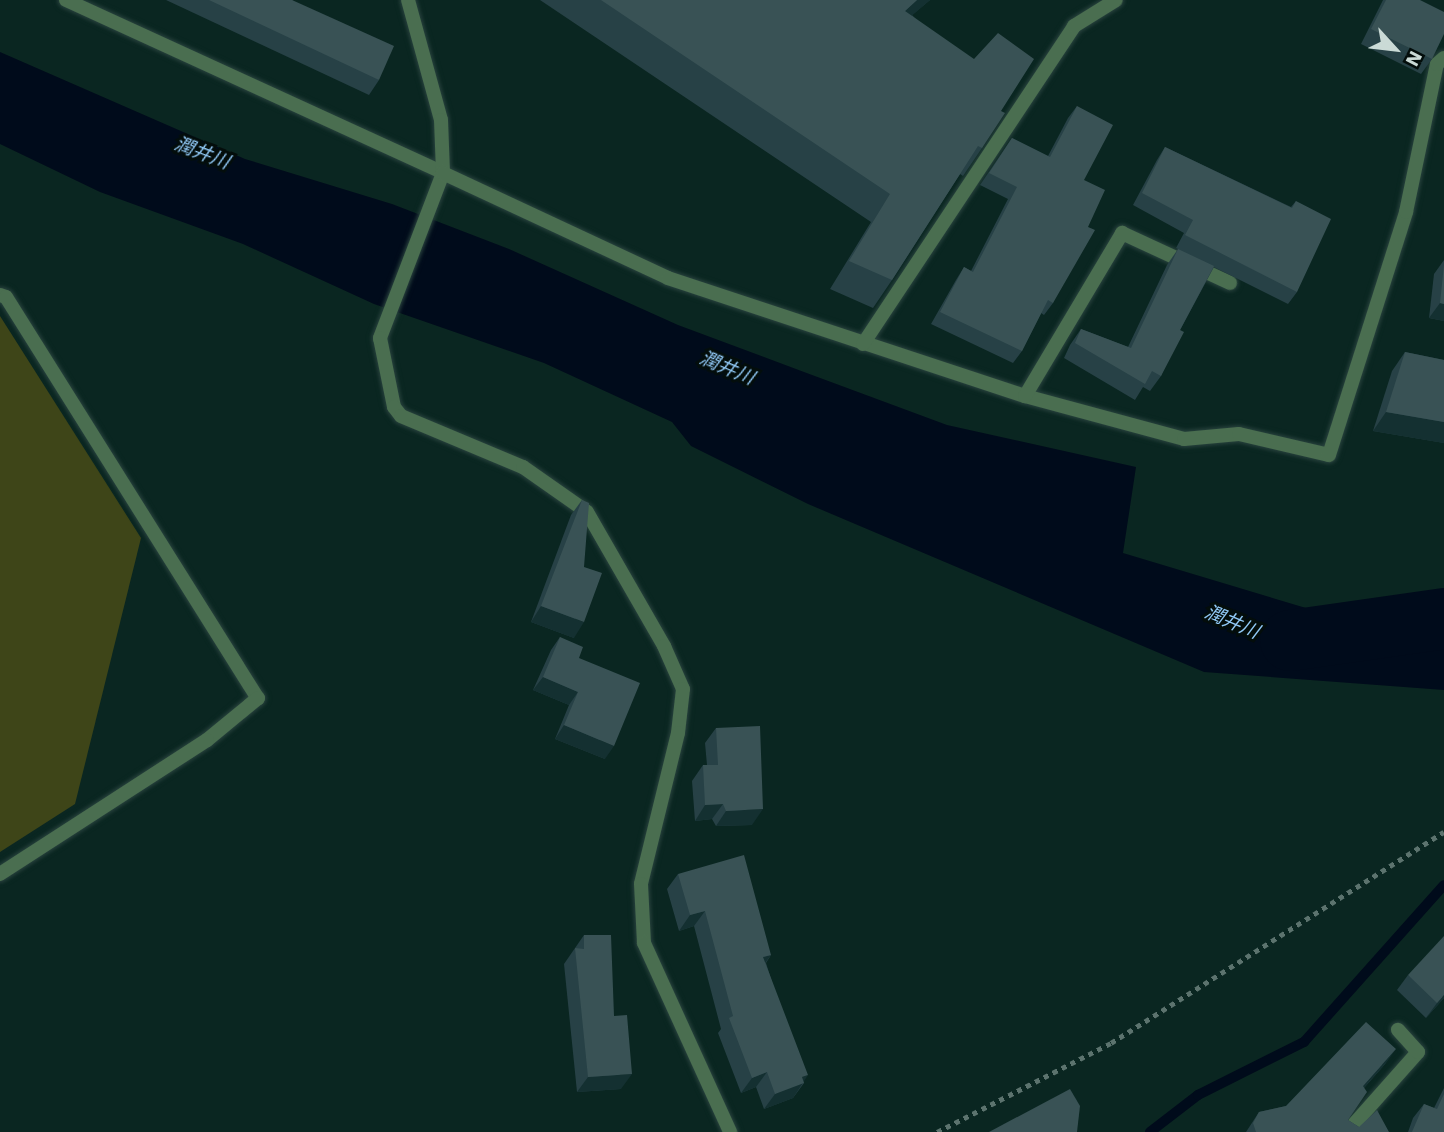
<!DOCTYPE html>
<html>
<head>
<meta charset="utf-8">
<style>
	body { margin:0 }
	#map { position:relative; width:1444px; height:1132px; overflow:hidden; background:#0a2621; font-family:"Work Sans","Noto Sans JP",sans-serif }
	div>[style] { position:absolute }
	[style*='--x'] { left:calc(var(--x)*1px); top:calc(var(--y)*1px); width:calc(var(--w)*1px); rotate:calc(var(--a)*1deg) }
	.green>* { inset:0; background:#3e4518 }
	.water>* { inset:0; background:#000b1b }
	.stream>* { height:10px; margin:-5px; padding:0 5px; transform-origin:5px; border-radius:5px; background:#000b1b }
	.river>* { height:61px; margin:-30.5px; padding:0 30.5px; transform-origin:30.5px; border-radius:30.5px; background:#000b1b }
	.path>* { height:4.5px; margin-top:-2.25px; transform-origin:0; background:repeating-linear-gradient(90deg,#5c736e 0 5px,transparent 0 10px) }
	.roads { filter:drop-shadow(0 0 2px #29433e) drop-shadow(0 0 2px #29433e) }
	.service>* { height:14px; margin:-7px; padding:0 7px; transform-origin:7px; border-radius:7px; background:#4a6e50 }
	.minor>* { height:14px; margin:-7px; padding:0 7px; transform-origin:7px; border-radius:7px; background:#4a6e50 }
	.wall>* { inset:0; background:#274146 }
	.shaded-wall>* { inset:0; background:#143031 }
	.building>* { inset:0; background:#395255 }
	span { translate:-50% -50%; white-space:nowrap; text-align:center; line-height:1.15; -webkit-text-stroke:6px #030d0b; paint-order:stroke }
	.water-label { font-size:19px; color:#90c8f5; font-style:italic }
	.north { position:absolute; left:1360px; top:14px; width:70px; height:70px; -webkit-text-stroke:5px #030d0b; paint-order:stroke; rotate:117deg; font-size:19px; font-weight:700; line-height:28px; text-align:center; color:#cadad6 }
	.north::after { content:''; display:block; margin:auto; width:24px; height:32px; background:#cadad6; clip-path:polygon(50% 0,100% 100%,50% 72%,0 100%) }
</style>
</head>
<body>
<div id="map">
	<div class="green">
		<div style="clip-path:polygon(0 316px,141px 538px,75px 804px,0 852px)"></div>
	</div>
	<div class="water">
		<div style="clip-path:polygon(0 52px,245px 159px,392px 204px,509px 249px,678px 325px,804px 372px,947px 425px,1136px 467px,1123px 553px,1416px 641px,1444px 628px,1444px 690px,1204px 672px,808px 504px,691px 446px,672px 422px,544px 363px,374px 304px,243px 244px,100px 192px,0 144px)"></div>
	</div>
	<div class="stream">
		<div style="--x:1150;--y:1132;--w:61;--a:-37.6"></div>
		<div style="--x:1198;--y:1095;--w:119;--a:-26.6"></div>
		<div style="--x:1304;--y:1042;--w:210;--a:-48.3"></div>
	</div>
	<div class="river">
		<div style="--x:1290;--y:640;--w:156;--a:-8.1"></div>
	</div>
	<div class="path">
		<div style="--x:937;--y:1132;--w:195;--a:-27.1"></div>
		<div style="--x:1111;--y:1043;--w:394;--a:-32.4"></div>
	</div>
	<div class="roads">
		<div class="service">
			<div style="--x:66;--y:0;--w:415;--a:24.6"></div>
		</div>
		<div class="minor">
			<div style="--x:408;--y:0;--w:124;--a:74.6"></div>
			<div style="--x:441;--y:120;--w:53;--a:87.8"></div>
			<div style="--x:443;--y:173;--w:177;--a:110.9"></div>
			<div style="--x:380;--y:338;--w:70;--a:78.5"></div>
			<div style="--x:394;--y:407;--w:11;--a:52"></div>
			<div style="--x:401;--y:416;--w:132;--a:22.7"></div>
			<div style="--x:523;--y:467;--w:78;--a:35.1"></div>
			<div style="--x:587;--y:512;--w:155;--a:60.1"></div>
			<div style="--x:664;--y:646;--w:47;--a:66.2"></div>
			<div style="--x:683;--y:689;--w:44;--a:96.5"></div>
			<div style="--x:678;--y:733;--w:155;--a:103.8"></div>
			<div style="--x:641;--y:884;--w:59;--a:87.1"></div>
			<div style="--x:644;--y:943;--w:208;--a:65.5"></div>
			<div style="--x:443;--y:173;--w:248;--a:25"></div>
			<div style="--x:668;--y:278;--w:376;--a:18.3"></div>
			<div style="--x:1025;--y:396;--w:165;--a:15.1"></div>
			<div style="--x:1184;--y:439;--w:55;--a:-5.2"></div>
			<div style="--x:1239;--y:434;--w:92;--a:13.1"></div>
			<div style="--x:1329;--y:455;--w:255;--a:-72.4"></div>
			<div style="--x:1406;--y:212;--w:151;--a:-78.2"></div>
			<div style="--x:1437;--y:64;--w:9;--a:-41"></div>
			<div style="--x:0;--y:295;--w:6;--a:18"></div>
			<div style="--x:6;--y:297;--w:474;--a:57.9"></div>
			<div style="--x:258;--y:698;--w:66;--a:140.5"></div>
			<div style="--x:207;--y:740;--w:247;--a:147.1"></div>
			<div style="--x:863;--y:344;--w:382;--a:-56.4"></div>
			<div style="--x:1074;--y:26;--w:49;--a:-31.8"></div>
			<div style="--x:1025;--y:396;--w:190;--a:-59.2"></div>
			<div style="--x:1122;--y:233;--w:119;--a:24.8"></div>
			<div style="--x:1347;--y:1132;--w:107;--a:-48.4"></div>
			<div style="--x:1418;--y:1052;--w:30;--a:-132"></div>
		</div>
	</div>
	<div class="wall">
		<div style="clip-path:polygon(166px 0,292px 0,379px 80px,369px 95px)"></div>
		<div style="clip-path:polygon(540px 0,930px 0,912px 15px,1001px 111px,982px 148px,963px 176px,960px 174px,892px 280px,873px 308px,830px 289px,871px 222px)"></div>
		<div style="clip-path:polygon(1383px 0,1420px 0,1432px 59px,1421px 74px,1361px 44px)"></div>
		<div style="clip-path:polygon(1077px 106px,1084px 180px,1053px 303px,1044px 315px,1041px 313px,1022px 351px,1013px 363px,931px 324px,956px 280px,964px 267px,971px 271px,1008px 199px,980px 185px,1012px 138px,1048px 156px,1068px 118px)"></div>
		<div style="clip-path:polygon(1165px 147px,1291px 207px,1296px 201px,1297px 292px,1288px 304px,1214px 267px,1180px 330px,1161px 376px,1150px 391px,1143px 387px,1135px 400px,1064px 358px,1070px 345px,1081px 329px,1128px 347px,1167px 265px,1178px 249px,1202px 261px,1176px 248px,1184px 233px,1133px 205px,1157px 160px)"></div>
		<div style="clip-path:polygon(1444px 260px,1444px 321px,1429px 318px,1434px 274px)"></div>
		<div style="clip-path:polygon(1405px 352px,1444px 360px,1444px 443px,1373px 431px,1392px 371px)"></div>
		<div style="clip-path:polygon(582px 500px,574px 638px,531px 622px,571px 515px)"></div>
		<div style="clip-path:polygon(560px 637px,579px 658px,605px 759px,555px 739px,569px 705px,533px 690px,551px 650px)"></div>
		<div style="clip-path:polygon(716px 728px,752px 825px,716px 826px,712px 819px,695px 821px,692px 781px,703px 765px,707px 765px,705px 743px)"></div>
		<div style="clip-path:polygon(678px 874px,771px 955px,766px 963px,804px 1083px,793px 1098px,764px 1109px,756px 1087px,741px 1093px,718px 1033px,721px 1029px,694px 926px,679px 931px,667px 889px)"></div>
		<div style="clip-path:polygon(584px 935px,614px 1016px,621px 1089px,577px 1092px,564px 964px)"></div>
		<div style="clip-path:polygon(1408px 975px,1444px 998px,1426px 1018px,1397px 990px)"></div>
		<div style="clip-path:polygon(1386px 1063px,1364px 1088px,1348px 1120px,1359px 1127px,1389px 1132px,1246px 1132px,1259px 1112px,1286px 1106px)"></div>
		<div style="clip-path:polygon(1444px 1088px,1444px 1132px,1408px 1132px,1413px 1118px,1424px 1104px,1434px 1108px)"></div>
	</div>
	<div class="shaded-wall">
		<div style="clip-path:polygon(917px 0,930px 0,886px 38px,905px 11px)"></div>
		<div style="clip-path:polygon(1440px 303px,1444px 304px,1444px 321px,1429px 318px)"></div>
		<div style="clip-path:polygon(1386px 412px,1444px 422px,1444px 443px,1373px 431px)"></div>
		<div style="clip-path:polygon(541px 606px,584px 622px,574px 638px,531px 622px)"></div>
		<div style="clip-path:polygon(543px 677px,578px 692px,569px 705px,533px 690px)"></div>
		<div style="clip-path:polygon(564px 725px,614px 746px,605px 759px,555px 739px)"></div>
		<div style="clip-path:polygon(723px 804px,712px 819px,695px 821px,705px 805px)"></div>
		<div style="clip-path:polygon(763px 809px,752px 825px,716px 826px,726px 811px)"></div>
		<div style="clip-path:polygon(705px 911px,694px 926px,679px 931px,690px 915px)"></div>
		<div style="clip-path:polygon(771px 955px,760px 970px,763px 957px)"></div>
		<div style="clip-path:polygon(1444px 995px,1444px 998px,1426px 1018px,1437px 1003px)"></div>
		<div style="clip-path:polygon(1396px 1049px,1386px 1063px,1353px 1100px,1363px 1086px)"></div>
		<div style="clip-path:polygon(767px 1072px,756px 1087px,741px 1093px,752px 1078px)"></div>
		<div style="clip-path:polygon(632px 1074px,621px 1089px,577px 1092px,588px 1077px)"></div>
		<div style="clip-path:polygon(808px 1075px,793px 1098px,764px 1109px,775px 1094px,802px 1077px)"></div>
	</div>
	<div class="building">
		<div style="clip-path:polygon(209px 0,292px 0,394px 46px,379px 80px)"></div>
		<div style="clip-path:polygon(601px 0,917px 0,905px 11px,974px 59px,998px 33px,1034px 59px,1001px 111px,1005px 113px,982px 148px,978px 146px,892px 280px,849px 261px,890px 194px)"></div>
		<div style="clip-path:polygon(1386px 0,1420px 0,1444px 12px,1444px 34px,1432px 59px,1371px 29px)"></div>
		<div style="clip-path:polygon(1077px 106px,1113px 125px,1084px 180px,1105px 190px,1088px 227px,1095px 230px,1053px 303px,1048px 300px,1022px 351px,940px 312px,964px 267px,973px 272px,1017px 187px,989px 173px,1012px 138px,1050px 157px)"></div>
		<div style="clip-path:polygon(1165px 147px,1292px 208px,1296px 201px,1331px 219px,1297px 292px,1185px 235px,1193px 220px,1142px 193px)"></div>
		<div style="clip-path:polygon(1178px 249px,1214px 266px,1180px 330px,1184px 332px,1161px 376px,1152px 371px,1145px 384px,1075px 343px,1081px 329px,1131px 348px)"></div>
		<div style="clip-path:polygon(1444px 265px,1444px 304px,1440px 303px)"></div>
		<div style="clip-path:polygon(1405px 352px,1444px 360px,1444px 422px,1386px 412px)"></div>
		<div style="clip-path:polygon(582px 500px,589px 503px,584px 567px,602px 573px,584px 622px,541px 606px)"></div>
		<div style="clip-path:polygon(560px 637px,583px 647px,579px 658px,640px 683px,614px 746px,564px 725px,578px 692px,543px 677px)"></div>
		<div style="clip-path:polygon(760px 726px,763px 809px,726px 811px,723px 804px,705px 805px,703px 765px,718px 765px,716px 728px)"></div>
		<div style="clip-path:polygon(744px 855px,771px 955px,763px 957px,808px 1075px,802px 1077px,804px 1083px,775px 1094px,767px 1072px,752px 1078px,729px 1018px,733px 1016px,705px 911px,690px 915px,678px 874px)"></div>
		<div style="clip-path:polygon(584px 935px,611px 935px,614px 1016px,627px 1015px,632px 1074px,588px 1077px,575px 948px,584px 949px)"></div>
		<div style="clip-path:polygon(1444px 936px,1444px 995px,1437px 1003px,1408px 975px)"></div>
		<div style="clip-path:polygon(1366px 1022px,1396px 1049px,1363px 1086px,1367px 1092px,1348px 1120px,1359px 1127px,1377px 1110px,1389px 1132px,1256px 1132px,1253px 1123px,1259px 1112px,1286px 1106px)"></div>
		<div style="clip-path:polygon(1070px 1089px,1080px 1106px,1077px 1132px,989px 1132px)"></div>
		<div style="clip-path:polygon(1444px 1094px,1444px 1132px,1412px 1132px,1424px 1104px,1437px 1109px)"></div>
	</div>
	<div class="water-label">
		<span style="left:202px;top:153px;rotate:21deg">潤井川</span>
		<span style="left:727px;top:368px;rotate:23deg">潤井川</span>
		<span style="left:1232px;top:622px;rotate:23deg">潤井川</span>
	</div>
	<div class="north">N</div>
</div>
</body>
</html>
